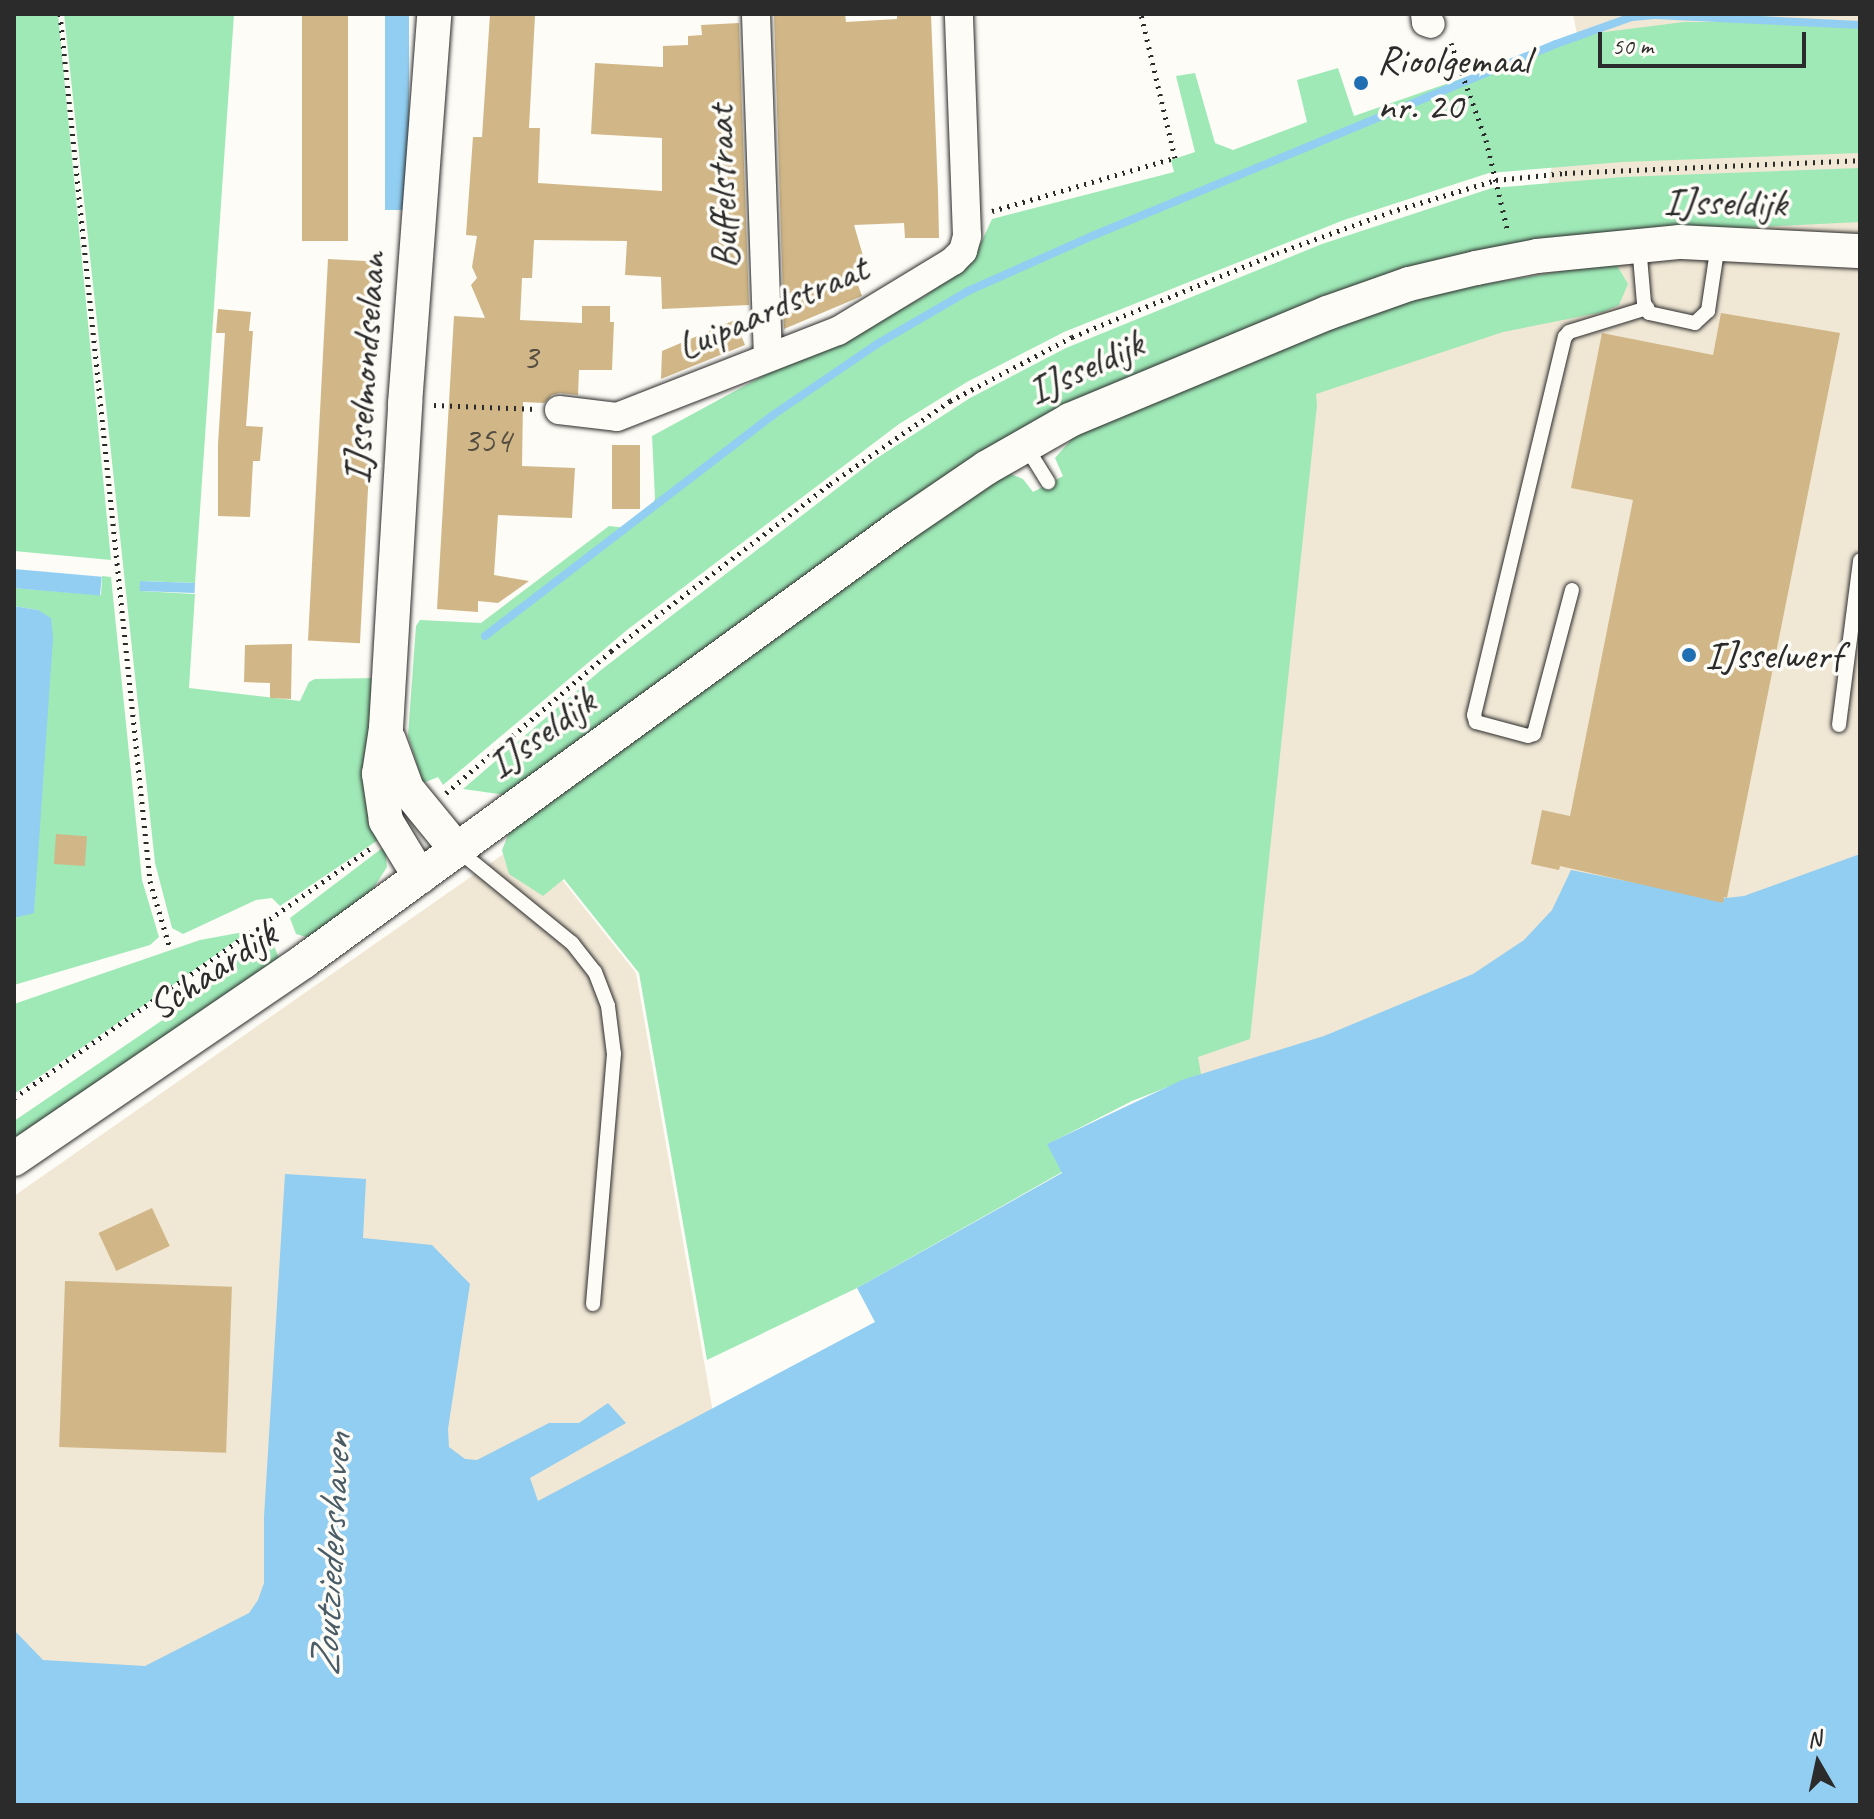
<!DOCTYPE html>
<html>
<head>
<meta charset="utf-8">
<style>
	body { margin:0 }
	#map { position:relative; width:1874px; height:1819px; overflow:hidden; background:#fdfcf7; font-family:Caveat,sans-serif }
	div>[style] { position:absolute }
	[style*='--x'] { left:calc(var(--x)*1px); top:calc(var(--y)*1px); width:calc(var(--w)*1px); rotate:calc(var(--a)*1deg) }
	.built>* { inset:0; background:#f0e7d5 }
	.green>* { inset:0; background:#9fe9b7 }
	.water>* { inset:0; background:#91cef1; transform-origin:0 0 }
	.stream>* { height:8px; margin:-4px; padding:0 4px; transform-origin:4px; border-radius:4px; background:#91cef1 }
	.building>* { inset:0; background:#d1b787; transform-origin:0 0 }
	.path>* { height:5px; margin-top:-2.5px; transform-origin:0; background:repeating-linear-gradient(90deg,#2b2b2b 0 2px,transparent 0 8px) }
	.roads { filter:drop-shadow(0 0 2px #2b2b2b) drop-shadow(0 0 2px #2b2b2b) }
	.service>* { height:14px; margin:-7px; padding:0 7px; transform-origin:7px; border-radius:7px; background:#fdfcf7 }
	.minor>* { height:28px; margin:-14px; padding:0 14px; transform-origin:14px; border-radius:14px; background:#fdfcf7 }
	.tertiary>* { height:34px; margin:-17px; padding:0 17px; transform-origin:17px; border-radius:17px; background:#fdfcf7 }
	.dots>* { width:22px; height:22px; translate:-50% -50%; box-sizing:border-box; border:4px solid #fdfcf7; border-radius:50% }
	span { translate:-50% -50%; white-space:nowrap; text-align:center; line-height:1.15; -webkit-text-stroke:7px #fdfcf7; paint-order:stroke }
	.number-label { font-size:36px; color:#544e42 }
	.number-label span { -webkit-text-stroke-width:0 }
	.poi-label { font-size:40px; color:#2b2b2b }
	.left { translate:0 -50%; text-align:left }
	.street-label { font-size:40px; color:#2b2b2b }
	.water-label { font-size:42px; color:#4a5c66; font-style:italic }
	.frame { position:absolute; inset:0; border:16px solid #2b2b2b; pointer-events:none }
	.north { position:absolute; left:1778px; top:1723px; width:80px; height:80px; -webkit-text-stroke:6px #fdfcf7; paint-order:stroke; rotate:351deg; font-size:22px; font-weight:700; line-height:32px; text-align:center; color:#2b2b2b }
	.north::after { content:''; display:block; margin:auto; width:28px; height:36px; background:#2b2b2b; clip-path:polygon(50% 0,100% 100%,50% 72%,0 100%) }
	.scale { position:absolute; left:1598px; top:32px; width:208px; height:36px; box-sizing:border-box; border:4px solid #2b2b2b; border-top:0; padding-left:10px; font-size:24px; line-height:28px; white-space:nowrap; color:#2b2b2b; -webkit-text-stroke:6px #fdfcf7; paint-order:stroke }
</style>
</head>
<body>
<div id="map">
	<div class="built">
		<div style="clip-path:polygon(1573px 14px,1860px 14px,1860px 859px,1182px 1189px,1238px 416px,1521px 317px,1578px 39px)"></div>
		<div style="clip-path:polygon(528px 837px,636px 973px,719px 1447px,14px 1805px,14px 1196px)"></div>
	</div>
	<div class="green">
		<div style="clip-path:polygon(14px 14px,58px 14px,111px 560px,14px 551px)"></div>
		<div style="clip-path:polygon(64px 14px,234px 14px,195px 583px,141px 581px,141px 591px,195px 594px,189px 688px,300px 701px,309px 682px,315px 679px,377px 678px,381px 838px,280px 906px,272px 898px,256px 900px,183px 934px,172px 928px,155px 863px)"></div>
		<div style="clip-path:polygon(1684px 22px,1860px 22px,1860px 153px,1622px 162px,1489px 173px,1344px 220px,1064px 332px,967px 382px,899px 424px,627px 630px,443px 785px,438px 777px,423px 783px,408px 736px,416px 626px,420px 620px,481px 623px,609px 526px,626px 528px,651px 511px,655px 498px,652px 436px,768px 373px,851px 337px,925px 296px,973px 260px,992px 219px,1174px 172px,1171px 160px,1195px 152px,1176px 76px,1195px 73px,1215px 143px,1233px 150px,1307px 122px,1297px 80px,1338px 68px,1354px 116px,1589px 34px)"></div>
		<div style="clip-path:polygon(1860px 168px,1860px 222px,1600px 235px,1111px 387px,506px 795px,463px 789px,601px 670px,874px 460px,970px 398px,1066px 348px,1322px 244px,1492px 188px,1623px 177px)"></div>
		<div style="clip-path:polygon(1615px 262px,1628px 284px,1619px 305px,1603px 312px,1503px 332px,1316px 394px,1317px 405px,1250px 1039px,1198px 1057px,1201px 1074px,1132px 1101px,1048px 1144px,1062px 1172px,857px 1288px,707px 1360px,639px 973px,564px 879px,543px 896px,509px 874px,502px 850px,509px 833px,997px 477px,1011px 474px,1023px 479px,1033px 492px,1063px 476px,1055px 458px,1077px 433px,1210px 374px,1426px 294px)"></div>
		<div style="clip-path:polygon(102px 576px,111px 577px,142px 880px,159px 937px,150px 945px,14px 985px,14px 918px,34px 912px,38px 610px,14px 606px,14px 588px,101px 595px)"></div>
		<div style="clip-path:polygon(385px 846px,387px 867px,369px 895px,309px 938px,296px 934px,290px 918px)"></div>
		<div style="clip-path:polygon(249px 931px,160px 994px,14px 1094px,14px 1004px,200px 940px)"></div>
		<div style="clip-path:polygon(269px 934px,279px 958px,14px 1141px,14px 1121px,173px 1013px)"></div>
	</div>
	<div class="water">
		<div style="left:385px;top:14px;width:24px;height:196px"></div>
		<div style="left:14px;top:569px;width:88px;height:19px;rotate:5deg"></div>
		<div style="left:140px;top:581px;width:55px;height:10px;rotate:2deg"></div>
		<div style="clip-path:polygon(14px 606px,38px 610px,51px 618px,53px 638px,34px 913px,14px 918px)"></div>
		<div style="clip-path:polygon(1860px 854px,1860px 1805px,14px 1805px,14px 1630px,43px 1660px,145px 1666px,249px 1613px,258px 1600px,264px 1583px,264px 1517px,285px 1174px,366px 1179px,363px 1238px,432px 1245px,470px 1284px,448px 1429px,449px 1447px,465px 1459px,477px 1460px,549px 1423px,579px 1423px,608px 1403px,626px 1423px,530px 1478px,538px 1501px,875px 1322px,857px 1288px,1062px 1173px,1047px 1144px,1182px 1080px,1324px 1036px,1473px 974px,1524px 940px,1552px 910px,1571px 870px,1717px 899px,1744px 896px)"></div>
	</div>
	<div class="stream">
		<div style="--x:485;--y:636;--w:363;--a:-37.5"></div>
		<div style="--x:773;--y:415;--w:126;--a:-34.3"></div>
		<div style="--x:877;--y:344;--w:105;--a:-30.2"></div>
		<div style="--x:968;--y:291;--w:136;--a:-23.9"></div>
		<div style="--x:1092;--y:236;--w:502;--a:-22.48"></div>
		<div style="--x:1556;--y:44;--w:81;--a:-19.6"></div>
		<div style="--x:1632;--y:17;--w:23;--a:-5"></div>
		<div style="--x:1655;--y:15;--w:205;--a:2.8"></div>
	</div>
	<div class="building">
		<div style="left:302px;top:14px;width:46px;height:227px"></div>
		<div style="clip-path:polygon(490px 14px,535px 16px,529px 128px,540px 128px,538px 183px,662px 191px,662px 138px,591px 134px,595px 63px,663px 67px,663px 46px,688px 45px,688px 36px,702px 35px,701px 25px,739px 23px,749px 305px,662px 309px,661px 277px,625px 275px,627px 241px,534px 240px,532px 278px,522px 278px,520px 320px,582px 323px,582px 306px,610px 306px,610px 322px,614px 322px,612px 370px,579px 370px,578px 395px,560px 393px,552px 395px,544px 403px,523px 402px,522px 466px,575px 468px,572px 518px,498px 515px,494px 575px,529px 581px,498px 603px,478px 601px,478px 612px,437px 609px,454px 316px,485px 318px,471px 285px,477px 278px,472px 267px,477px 236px,466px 235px,473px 137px,482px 137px)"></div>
		<div style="clip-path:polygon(774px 14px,845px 14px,846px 22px,897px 19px,897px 14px,931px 14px,938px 192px,939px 238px,905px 238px,904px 223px,854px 225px,866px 266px,853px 271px,862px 296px,784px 329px)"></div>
		<div style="left:328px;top:259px;width:52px;height:382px;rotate:3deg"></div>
		<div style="clip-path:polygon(218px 309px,251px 312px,249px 331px,253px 331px,246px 426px,263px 427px,260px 461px,253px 461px,250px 517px,218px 516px,218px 444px,225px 333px,216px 333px)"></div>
		<div style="clip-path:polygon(1721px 313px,1840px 333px,1727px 898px,1724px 897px,1723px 903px,1560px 866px,1559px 870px,1531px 864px,1542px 810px,1570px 816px,1633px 500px,1571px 488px,1602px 333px,1713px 355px)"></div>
		<div style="clip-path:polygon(735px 320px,745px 345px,661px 379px,662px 351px)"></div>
		<div style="left:612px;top:445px;width:28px;height:64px"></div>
		<div style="clip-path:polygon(292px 644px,291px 699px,270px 698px,270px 683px,244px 682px,245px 645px)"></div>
		<div style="left:56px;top:834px;width:31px;height:30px;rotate:4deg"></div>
		<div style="left:152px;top:1208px;width:42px;height:59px;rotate:65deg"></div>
		<div style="left:65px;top:1281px;width:167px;height:166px;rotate:2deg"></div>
	</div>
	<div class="path">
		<div style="--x:60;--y:14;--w:872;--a:84.07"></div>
		<div style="--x:150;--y:881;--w:67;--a:73.5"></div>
		<div style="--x:1451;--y:43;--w:103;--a:70.2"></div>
		<div style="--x:1486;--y:140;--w:95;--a:76.6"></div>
		<div style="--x:992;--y:211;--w:191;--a:-16.2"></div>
		<div style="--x:1175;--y:158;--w:148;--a:-103.3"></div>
		<div style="--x:434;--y:405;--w:102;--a:2.2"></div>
		<div style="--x:446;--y:793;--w:218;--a:-40.7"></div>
		<div style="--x:611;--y:651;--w:275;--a:-37.3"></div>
		<div style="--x:830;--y:484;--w:146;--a:-34.7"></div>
		<div style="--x:950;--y:401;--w:138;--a:-27.7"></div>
		<div style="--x:1072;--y:337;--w:222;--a:-22.3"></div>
		<div style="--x:1277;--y:253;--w:120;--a:-19.9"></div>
		<div style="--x:1390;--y:212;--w:111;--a:-16.8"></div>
		<div style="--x:1496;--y:180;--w:69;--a:-5.8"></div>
		<div style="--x:1565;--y:173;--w:295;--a:-2.5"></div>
		<div style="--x:14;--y:1098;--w:434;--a:-35"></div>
	</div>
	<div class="roads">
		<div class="service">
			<div style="--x:1639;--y:245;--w:58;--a:85.1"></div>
			<div style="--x:1644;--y:303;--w:11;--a:63"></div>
			<div style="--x:1649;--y:313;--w:47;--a:12.3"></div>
			<div style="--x:1695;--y:323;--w:18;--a:-43"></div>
			<div style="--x:1708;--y:311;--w:68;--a:-81.5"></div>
			<div style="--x:1025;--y:445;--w:44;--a:58.1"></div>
			<div style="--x:1572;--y:590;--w:149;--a:104.8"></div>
			<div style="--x:1534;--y:734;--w:6;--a:162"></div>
			<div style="--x:1528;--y:736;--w:54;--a:-164.9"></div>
			<div style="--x:1476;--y:722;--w:7;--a:-106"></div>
			<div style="--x:1474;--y:715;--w:389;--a:-76.5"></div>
			<div style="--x:1565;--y:337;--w:6;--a:-51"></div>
			<div style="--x:1569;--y:332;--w:82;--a:-17.1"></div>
			<div style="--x:1839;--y:725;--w:166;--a:-82.7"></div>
			<div style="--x:459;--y:851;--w:146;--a:39.2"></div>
			<div style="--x:572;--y:943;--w:37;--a:52"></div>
			<div style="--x:595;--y:972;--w:36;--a:69"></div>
			<div style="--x:608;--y:1006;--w:48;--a:82.9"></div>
			<div style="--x:614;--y:1054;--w:251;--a:94.8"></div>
		</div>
		<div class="minor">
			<div style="--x:756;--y:14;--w:343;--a:88"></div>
			<div style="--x:1425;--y:14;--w:8;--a:83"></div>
			<div style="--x:1426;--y:22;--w:5;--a:22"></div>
			<div style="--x:559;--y:410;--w:58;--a:6.9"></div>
			<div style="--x:617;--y:417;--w:237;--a:-21.3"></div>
			<div style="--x:838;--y:331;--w:135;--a:-31.3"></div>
			<div style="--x:953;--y:261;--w:14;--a:-45"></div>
			<div style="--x:963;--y:251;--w:16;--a:-75"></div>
			<div style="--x:967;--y:236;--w:222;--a:-92.1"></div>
		</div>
		<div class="tertiary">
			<div style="--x:389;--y:740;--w:52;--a:69.8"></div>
			<div style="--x:407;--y:789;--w:79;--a:50.7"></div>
			<div style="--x:420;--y:877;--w:66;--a:-121.3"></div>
			<div style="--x:386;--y:821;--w:48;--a:-98.5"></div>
			<div style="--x:379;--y:774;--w:47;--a:-81.3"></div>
			<div style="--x:386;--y:728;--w:325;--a:-86.6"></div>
			<div style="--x:405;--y:404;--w:391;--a:-85.7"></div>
			<div style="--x:14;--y:1159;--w:351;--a:-34.3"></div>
			<div style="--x:304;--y:961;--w:739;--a:-36.08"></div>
			<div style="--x:901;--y:526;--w:103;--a:-34.3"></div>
			<div style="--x:986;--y:468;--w:97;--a:-29.7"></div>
			<div style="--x:1070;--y:420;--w:278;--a:-22.6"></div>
			<div style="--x:1327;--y:313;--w:87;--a:-19.5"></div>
			<div style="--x:1409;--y:284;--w:69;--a:-13.4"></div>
			<div style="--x:1476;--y:268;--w:62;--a:-11.1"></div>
			<div style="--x:1537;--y:256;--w:144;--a:-5.6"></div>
			<div style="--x:1680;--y:242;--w:180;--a:2.9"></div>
		</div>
	</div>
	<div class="dots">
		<div style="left:1361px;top:83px;background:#1f6fb2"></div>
		<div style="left:1689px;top:655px;background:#1f6fb2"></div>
	</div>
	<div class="number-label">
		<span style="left:530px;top:358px">3</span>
		<span style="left:487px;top:441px">354</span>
	</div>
	<div class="poi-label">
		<span class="left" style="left:1377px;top:83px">Rioolgemaal<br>nr. 20</span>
		<span class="left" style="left:1705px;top:655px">IJsselwerf</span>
	</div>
	<div class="street-label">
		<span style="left:722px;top:187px;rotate:-92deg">Buffelstraat</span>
		<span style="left:1725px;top:202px;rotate:1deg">IJsseldijk</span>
		<span style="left:772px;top:307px;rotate:-24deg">Luipaardstraat</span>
		<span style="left:1085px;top:367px;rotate:-25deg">IJsseldijk</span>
		<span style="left:364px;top:368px;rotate:-86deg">IJsselmondselaan</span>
		<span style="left:541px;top:733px;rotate:-36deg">IJsseldijk</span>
		<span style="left:212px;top:970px;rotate:-34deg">Schaardijk</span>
	</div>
	<div class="water-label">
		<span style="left:331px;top:1555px;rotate:-87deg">Zoutziedershaven</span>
	</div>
	<div class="frame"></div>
	<div class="north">N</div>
	<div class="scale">50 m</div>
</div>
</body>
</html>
